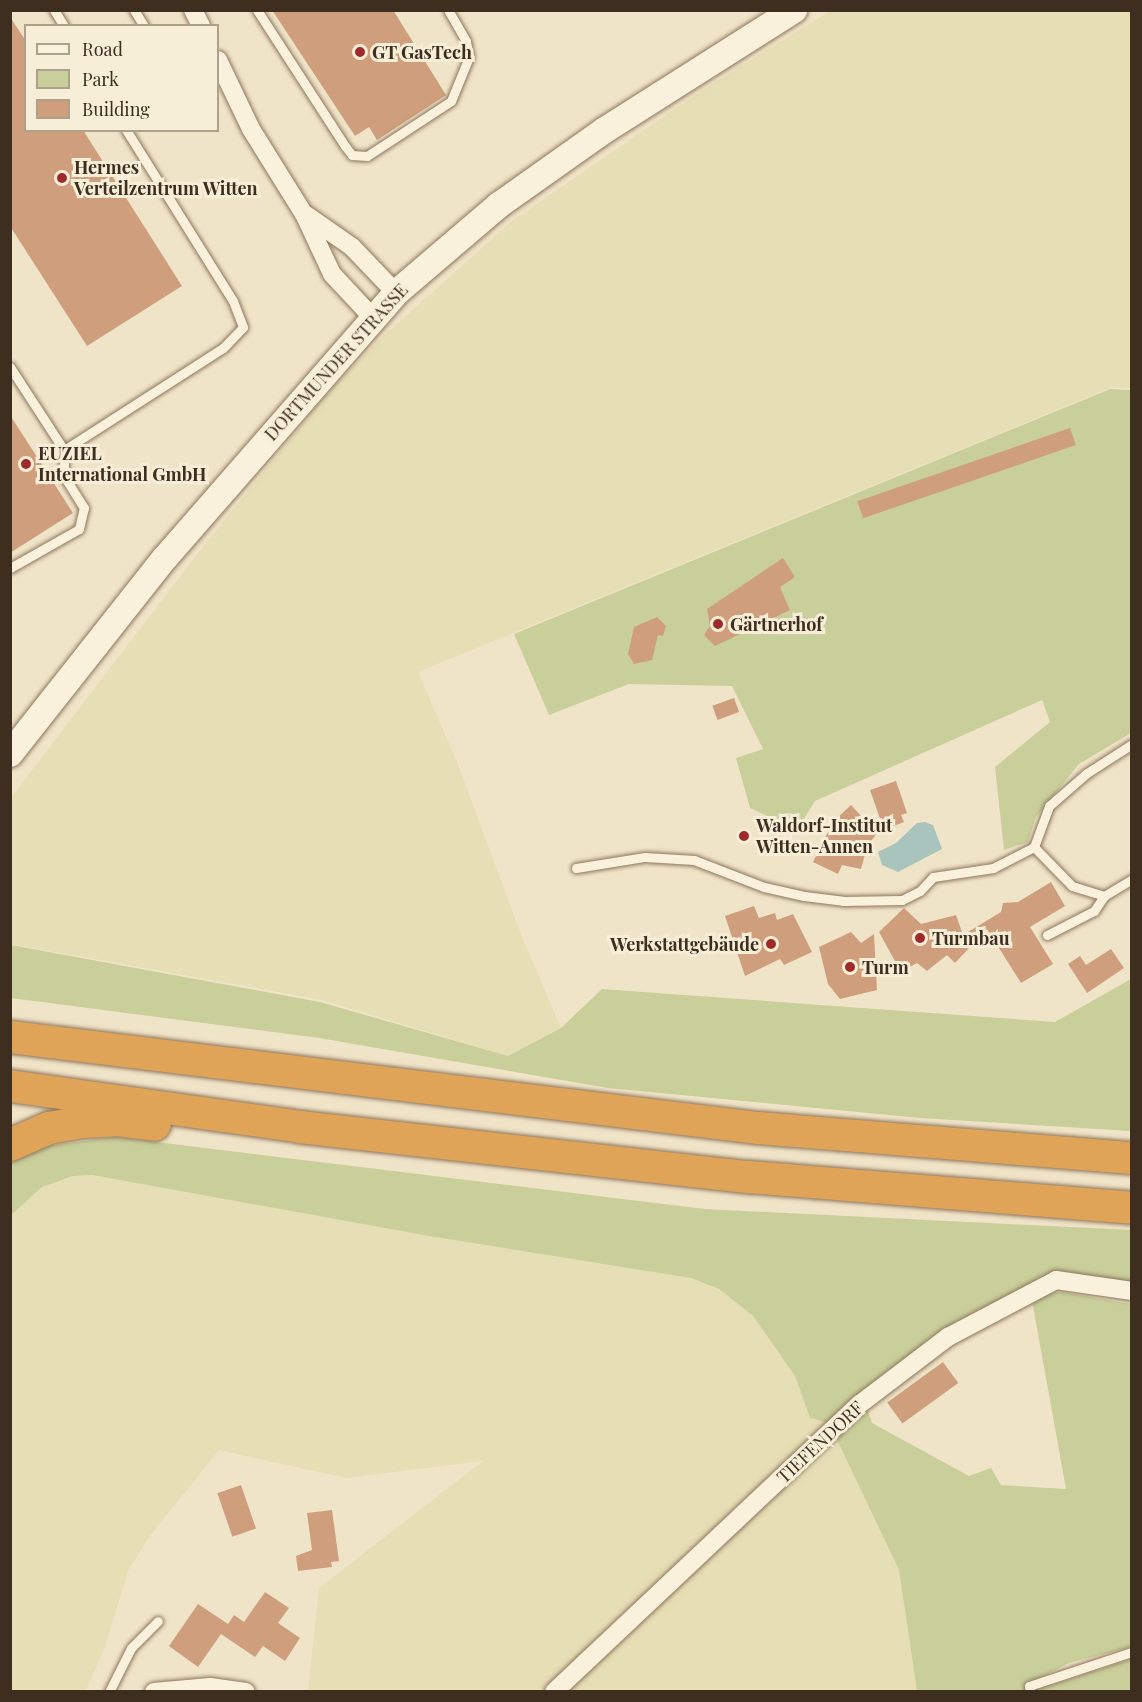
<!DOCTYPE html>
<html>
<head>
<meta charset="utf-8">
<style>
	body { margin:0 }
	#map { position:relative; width:1142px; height:1702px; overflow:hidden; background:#f0e4c8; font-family:"Playfair Display",serif }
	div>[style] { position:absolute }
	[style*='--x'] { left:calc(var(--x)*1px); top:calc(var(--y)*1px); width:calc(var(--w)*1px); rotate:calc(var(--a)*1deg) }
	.farmland>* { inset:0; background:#e6deb5 }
	.green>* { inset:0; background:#c9cf9b }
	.water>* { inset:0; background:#a9c4bc }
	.building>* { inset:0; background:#cf9f7d; transform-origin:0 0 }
	.roads { filter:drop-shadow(0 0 2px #8d765c) drop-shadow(0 0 2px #8d765c) }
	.service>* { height:9px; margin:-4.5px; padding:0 4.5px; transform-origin:4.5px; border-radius:4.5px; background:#faf1dc }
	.minor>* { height:18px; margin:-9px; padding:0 9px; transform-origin:9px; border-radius:9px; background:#faf1dc }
	.secondary>* { height:26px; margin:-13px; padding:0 13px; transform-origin:13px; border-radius:13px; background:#faf1dc }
	.motorway>* { height:32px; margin:-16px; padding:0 16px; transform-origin:16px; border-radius:16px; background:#e0a458 }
	.dots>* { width:16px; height:16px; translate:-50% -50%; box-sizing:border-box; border:3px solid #f7eed8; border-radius:50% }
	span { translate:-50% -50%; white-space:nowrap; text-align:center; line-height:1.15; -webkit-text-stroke:6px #f7eed8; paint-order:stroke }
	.poi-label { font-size:18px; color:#3d2e20; font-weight:700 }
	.left { translate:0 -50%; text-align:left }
	.right { translate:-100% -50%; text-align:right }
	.street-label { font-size:18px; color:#3d2e20 }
	.frame { position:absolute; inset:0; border:12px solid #3d2e20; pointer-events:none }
	.legend { position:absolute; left:24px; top:24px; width:195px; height:108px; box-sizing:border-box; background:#f7eed8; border:2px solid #ada18e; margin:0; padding:8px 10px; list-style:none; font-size:18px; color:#3d2e20 }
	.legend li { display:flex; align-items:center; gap:12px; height:30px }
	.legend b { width:30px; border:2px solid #ada18e }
</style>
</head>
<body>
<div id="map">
	<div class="farmland">
		<div style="clip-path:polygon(830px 11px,1131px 11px,1131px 388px,1110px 388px,418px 672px,457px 762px,521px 934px,561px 1028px,508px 1056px,322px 1000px,11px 944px,10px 799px,198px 553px,330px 390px,379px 340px,512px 221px,695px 95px)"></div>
		<div style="clip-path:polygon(92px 1175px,429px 1236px,691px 1278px,719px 1289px,753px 1316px,795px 1376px,810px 1418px,829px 1423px,899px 1570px,917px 1691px,308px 1691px,319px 1588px,483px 1461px,346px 1478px,219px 1450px,149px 1537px,128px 1571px,104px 1650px,87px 1688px,82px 1692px,11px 1691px,10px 1215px,42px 1187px,73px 1176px)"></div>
	</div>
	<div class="green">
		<div style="clip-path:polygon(1110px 389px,1131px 390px,1131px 733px,1079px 764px,1036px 817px,1028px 842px,1004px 850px,995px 767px,1050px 722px,1042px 700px,815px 801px,797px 830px,750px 808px,736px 758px,763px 749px,732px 686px,629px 684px,549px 715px,514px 634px)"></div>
		<div style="clip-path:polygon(11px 945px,320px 1002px,508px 1056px,561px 1028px,602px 989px,1055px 1022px,1131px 979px,1131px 1131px,920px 1118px,608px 1088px,319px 1038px,11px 998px)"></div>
		<div style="clip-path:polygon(115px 1137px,705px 1209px,1131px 1230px,1131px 1288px,1047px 1276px,862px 1391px,872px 1423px,969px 1476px,991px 1468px,1001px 1485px,1066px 1489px,1031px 1295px,1062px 1292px,1131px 1304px,1131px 1647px,1069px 1663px,1025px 1685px,1055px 1684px,1131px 1659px,1131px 1691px,917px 1691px,899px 1570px,829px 1423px,810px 1418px,795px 1376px,753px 1316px,719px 1289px,691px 1278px,429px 1236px,92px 1175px,73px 1176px,42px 1187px,11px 1215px,10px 1163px,45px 1146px)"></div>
	</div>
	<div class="water">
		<div style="clip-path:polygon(925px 822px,933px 825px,942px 849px,898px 872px,882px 865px,878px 852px,896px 843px,917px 823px)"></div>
	</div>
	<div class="building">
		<div style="clip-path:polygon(272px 10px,393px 10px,446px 95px,377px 140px,369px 127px,355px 136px)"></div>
		<div style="clip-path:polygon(10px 17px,26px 41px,26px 130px,83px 130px,182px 286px,87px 346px,10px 226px)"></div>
		<div style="clip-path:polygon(10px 415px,73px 513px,10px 553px)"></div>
		<div style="left:1070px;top:428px;width:18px;height:225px;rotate:71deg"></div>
		<div style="clip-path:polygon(783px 558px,795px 577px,780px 587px,790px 610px,715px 646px,704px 635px,710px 626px,707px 609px)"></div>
		<div style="clip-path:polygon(657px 617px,666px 626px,663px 636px,658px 635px,652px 660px,634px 664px,628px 654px,634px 627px)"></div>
		<div style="left:734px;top:698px;width:15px;height:23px;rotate:70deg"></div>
		<div style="clip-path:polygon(896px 781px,907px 813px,901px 815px,904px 822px,884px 830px,870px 790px)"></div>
		<div style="clip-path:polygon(851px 805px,877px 833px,867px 847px,861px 869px,842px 865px,838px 874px,813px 862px,833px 822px)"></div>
		<div style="clip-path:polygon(1051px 882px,1065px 906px,1030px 927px,1053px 964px,1021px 983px,987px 929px,955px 963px,947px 955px,927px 971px,917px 963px,901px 972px,879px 932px,904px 908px,921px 924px,956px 915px,963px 935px,1001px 912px,1003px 903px,1018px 902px)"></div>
		<div style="clip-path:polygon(754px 906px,759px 918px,775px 913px,777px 920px,793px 914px,812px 952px,784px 965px,780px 959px,745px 976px,725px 916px)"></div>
		<div style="clip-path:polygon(851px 932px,861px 943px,874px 934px,877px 990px,840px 999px,828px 984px,819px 947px)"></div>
		<div style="clip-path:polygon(1111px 949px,1124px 968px,1087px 993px,1068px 964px,1080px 956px,1086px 965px)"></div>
		<div style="left:943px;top:1362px;width:26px;height:69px;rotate:54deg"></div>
		<div style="left:241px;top:1485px;width:46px;height:25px;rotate:71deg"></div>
		<div style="clip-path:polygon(332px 1510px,339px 1561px,331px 1562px,332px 1567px,298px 1571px,296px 1556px,312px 1550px,307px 1513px)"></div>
		<div style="clip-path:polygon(265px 1592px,289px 1608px,278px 1623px,300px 1638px,285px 1661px,263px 1646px,255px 1657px,221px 1634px,198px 1667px,169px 1646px,198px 1604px,228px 1624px,234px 1615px,244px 1622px)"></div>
	</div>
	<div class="roads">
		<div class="service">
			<div style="--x:54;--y:10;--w:19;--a:58"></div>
			<div style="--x:134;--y:10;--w:19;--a:58"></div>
			<div style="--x:257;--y:10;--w:162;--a:57.1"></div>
			<div style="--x:345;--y:146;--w:11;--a:52"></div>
			<div style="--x:352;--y:155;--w:15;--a:4"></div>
			<div style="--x:367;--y:156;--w:100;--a:-33.2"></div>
			<div style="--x:451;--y:101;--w:48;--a:-67.8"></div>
			<div style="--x:469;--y:57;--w:16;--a:-101"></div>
			<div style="--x:466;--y:41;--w:36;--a:-120"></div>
			<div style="--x:10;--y:367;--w:99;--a:57"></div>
			<div style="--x:64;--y:450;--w:189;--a:-32.7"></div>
			<div style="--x:223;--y:348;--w:29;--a:-46"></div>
			<div style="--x:243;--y:327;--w:28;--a:-111"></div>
			<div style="--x:233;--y:301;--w:202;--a:-122"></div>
			<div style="--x:10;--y:568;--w:79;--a:-29.5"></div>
			<div style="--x:79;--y:529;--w:22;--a:-77"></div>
			<div style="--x:84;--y:508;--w:38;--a:-122"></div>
			<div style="--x:64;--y:476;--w:26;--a:-90"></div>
			<div style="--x:1034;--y:847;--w:44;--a:-69.9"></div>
			<div style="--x:1049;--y:806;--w:50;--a:-41"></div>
			<div style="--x:1087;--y:773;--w:54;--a:-32.8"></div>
			<div style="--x:576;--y:868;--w:70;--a:-9.1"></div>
			<div style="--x:645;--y:857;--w:49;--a:3.5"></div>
			<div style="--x:694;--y:860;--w:75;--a:21.1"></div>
			<div style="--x:764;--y:887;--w:41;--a:12.7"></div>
			<div style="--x:804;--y:896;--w:39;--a:7"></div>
			<div style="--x:843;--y:901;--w:59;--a:-1"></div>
			<div style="--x:902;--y:900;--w:20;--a:-27"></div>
			<div style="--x:920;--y:891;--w:19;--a:-47"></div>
			<div style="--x:933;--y:877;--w:61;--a:-8.5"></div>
			<div style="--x:993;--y:868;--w:46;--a:-27.1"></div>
			<div style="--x:1034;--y:847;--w:54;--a:45.7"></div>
			<div style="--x:1072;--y:886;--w:34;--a:17"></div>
			<div style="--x:1104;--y:896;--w:33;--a:-31"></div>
			<div style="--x:1047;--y:935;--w:53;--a:-27.1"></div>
			<div style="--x:1094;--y:911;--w:18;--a:-56"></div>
			<div style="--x:109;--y:1692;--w:49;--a:-63.4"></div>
			<div style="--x:131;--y:1648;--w:38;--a:-45"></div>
			<div style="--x:1030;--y:1692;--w:6;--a:-99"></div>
			<div style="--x:1029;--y:1686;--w:108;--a:-18.3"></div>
		</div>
		<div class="minor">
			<div style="--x:193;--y:10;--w:18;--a:63"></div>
			<div style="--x:218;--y:60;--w:76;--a:64.4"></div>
			<div style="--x:251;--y:129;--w:100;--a:58.1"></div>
			<div style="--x:304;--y:214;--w:66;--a:65"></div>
			<div style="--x:332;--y:274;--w:59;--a:47.1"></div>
			<div style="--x:306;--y:215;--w:56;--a:34.8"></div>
			<div style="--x:352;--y:247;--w:64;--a:46.3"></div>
			<div style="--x:154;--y:1692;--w:56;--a:-5.1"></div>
			<div style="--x:210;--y:1687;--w:36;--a:8"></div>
			<div style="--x:554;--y:1692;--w:420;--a:-43.3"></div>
			<div style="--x:860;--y:1404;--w:111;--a:-37.3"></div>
			<div style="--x:948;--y:1337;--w:122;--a:-27.8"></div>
			<div style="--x:1056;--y:1280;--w:77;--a:8.2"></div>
		</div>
		<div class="secondary">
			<div style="--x:10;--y:754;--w:250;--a:-51.7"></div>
			<div style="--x:165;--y:558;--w:352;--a:-48.9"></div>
			<div style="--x:396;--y:293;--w:135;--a:-40.5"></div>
			<div style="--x:499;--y:205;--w:130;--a:-35.3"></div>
			<div style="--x:605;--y:130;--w:224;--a:-32.4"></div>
		</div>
		<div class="motorway">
			<div style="--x:10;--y:1037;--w:754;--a:6.94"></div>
			<div style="--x:758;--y:1128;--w:375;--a:4.6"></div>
			<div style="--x:10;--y:1086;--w:293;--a:8"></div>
			<div style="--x:300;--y:1127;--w:452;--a:6.4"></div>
			<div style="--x:749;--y:1177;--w:384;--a:4.6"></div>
			<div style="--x:10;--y:1145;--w:43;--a:-23.6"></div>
			<div style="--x:49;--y:1128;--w:36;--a:-10"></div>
			<div style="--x:84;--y:1122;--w:33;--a:-3"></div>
			<div style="--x:117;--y:1120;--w:38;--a:7"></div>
		</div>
	</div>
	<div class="dots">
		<div style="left:360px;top:52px;background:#9e2a2b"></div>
		<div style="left:62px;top:178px;background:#9e2a2b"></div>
		<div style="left:26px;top:464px;background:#9e2a2b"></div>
		<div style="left:718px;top:624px;background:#9e2a2b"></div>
		<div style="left:744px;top:836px;background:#9e2a2b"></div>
		<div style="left:920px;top:938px;background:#9e2a2b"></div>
		<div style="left:771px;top:944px;background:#9e2a2b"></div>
		<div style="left:850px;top:967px;background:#9e2a2b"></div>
	</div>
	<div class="poi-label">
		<span class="left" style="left:372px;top:52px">GT GasTech</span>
		<span class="left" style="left:74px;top:178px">Hermes<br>Verteilzentrum Witten</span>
		<span class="left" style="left:38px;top:464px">EUZIEL<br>International GmbH</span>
		<span class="left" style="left:730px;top:624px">Gärtnerhof</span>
		<span class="left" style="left:756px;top:836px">Waldorf-Institut<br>Witten-Annen</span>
		<span class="left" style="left:932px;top:938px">Turmbau</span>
		<span class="right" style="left:759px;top:944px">Werkstattgebäude</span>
		<span class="left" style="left:862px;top:967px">Turm</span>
	</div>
	<div class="street-label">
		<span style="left:336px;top:362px;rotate:-48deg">DORTMUNDER STRASSE</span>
		<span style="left:820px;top:1442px;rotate:-43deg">TIEFENDORF</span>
	</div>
	<div class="frame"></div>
	<ul class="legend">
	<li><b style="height:8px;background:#faf1dc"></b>Road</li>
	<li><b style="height:16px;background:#c9cf9b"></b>Park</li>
	<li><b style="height:16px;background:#cf9f7d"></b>Building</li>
	</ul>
</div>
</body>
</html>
